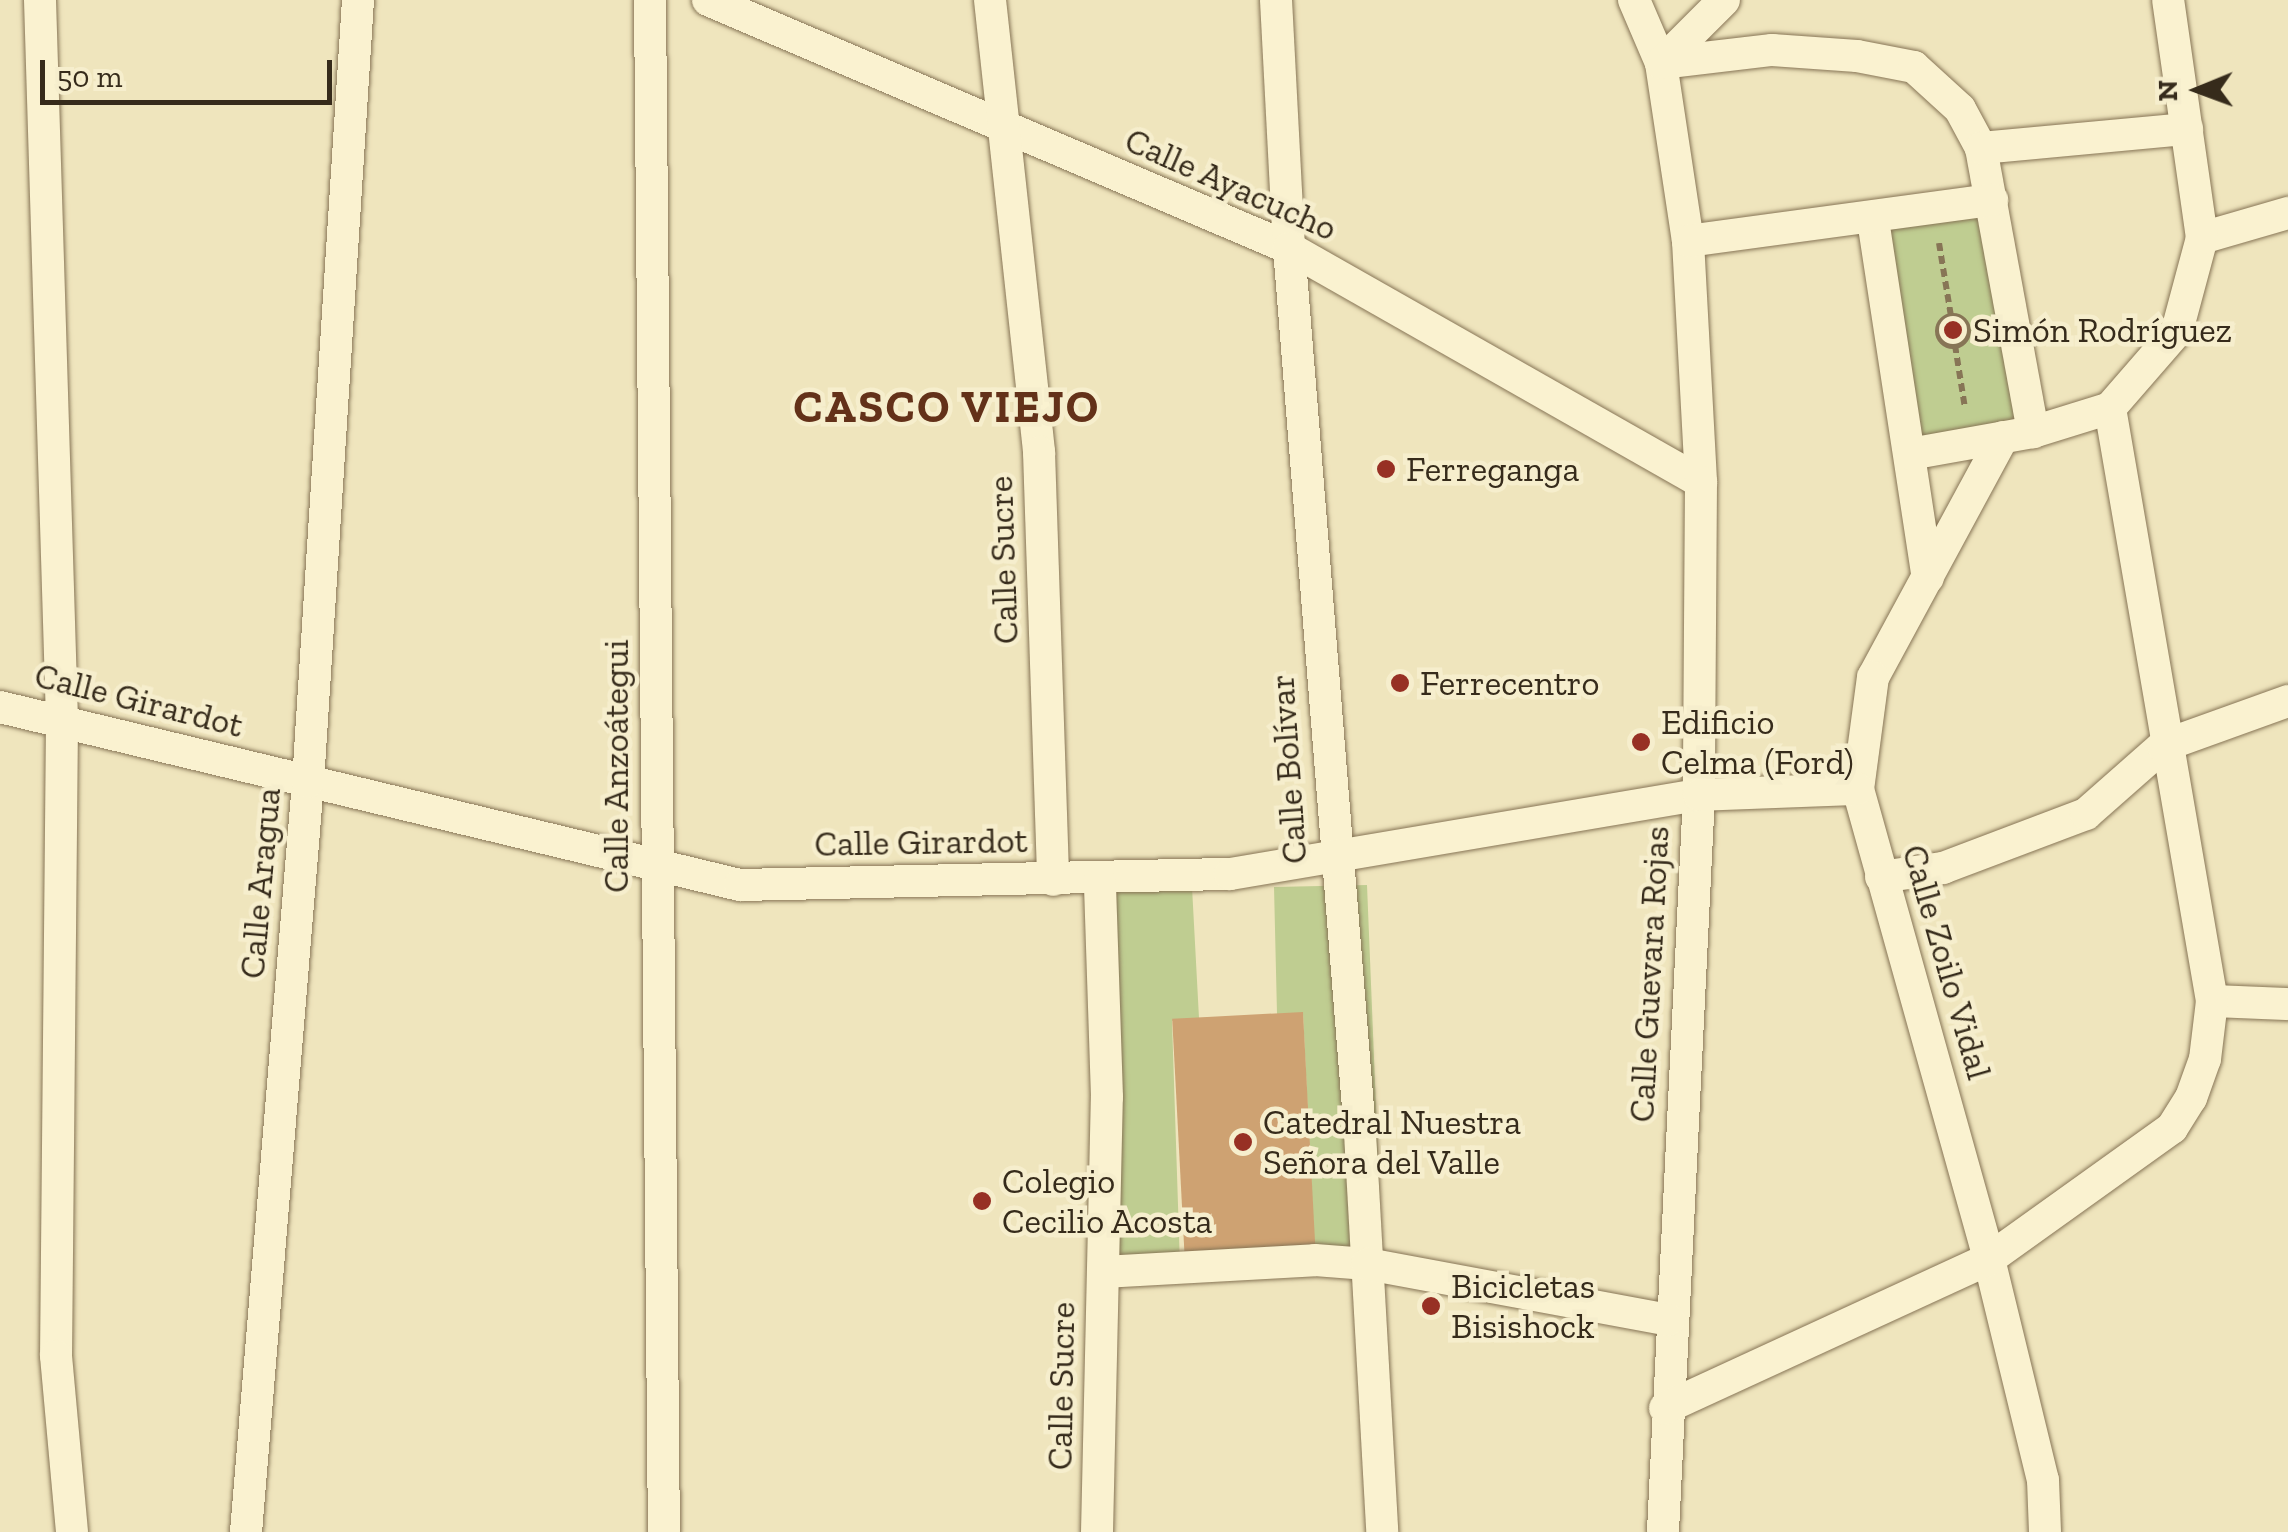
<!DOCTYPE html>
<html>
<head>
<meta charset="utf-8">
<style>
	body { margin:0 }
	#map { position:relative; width:2288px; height:1532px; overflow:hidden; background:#efe5bd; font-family:"Zilla Slab",serif }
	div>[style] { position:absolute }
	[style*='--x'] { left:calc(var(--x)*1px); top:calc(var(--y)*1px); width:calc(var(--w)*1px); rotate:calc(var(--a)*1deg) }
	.green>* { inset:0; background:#bfcd91; transform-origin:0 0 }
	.building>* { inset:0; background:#cea272; transform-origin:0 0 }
	.path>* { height:6px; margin-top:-3px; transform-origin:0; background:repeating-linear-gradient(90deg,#877556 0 8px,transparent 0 13px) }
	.path>.ring { margin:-3px; padding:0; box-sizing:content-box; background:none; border:6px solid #877556; border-radius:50% }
	.roads { filter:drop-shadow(0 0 2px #877556) drop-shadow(0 0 2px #877556) }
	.minor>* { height:32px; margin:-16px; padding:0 16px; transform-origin:16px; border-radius:16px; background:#faf2d0 }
	.dots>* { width:28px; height:28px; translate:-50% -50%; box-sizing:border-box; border:5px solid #f6eecd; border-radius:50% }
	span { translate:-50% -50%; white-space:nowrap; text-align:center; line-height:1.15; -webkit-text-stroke:9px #f6eecd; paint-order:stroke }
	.street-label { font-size:35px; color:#362b1b }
	.poi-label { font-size:35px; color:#362b1b }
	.left { translate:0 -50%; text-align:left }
	.district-label { font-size:45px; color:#633119; font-weight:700; letter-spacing:2.5px }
	.north { position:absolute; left:2148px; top:40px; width:100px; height:100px; -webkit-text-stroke:8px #f6eecd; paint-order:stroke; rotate:269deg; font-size:28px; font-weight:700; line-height:40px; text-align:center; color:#362b1b }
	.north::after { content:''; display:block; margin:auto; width:35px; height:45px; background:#362b1b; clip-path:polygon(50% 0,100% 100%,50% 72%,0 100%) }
	.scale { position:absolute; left:40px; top:60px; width:292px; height:45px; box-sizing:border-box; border:5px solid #362b1b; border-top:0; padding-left:12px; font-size:30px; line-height:35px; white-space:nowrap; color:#362b1b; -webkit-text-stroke:8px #f6eecd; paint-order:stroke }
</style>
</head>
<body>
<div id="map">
	<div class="green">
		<div style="left:1992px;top:200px;width:236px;height:121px;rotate:80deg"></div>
		<div style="clip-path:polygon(1367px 885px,1382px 1255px,1315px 1258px,1303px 1013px,1277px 1014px,1274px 887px)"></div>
		<div style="clip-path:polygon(1114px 887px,1192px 887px,1199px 1018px,1172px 1021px,1180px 1266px,1104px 1270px)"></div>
	</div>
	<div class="building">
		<div style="left:1303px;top:1012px;width:246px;height:131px;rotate:87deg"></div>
	</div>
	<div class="path">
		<div style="--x:1939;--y:243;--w:74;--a:80.7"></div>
		<div class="ring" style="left:1938px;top:316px;width:24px;height:24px"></div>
		<div style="--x:1955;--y:345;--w:64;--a:81"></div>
	</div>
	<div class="roads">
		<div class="minor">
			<div style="--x:40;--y:0;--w:722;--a:88.25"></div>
			<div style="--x:62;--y:722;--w:634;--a:90.54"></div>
			<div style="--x:56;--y:1356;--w:177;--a:84.8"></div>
			<div style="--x:650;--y:0;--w:1532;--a:89.48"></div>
			<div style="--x:708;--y:0;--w:632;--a:23.12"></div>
			<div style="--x:1289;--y:248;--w:474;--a:29.6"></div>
			<div style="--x:990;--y:0;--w:455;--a:83.8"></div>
			<div style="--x:1039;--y:452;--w:428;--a:88.1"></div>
			<div style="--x:1276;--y:0;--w:248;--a:87"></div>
			<div style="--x:1289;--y:248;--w:888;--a:85.41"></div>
			<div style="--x:1360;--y:1133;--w:400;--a:86.8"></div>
			<div style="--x:1634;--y:0;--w:69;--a:66.8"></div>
			<div style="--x:1661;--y:63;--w:180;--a:81.4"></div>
			<div style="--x:1688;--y:241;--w:241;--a:86.9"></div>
			<div style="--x:1701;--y:482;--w:313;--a:90.4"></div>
			<div style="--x:1699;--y:795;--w:738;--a:92.8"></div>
			<div style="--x:1661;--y:63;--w:112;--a:-6.7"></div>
			<div style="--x:1772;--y:50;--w:85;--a:4"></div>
			<div style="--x:1857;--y:56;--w:58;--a:10.9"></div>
			<div style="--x:1914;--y:67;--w:62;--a:42.4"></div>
			<div style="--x:1960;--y:109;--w:44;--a:61.7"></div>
			<div style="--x:1981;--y:148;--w:289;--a:79.6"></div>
			<div style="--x:1661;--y:63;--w:89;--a:-45"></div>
			<div style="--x:1981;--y:148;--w:207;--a:-5.3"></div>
			<div style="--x:1873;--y:220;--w:362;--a:81.3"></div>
			<div style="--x:2202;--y:238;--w:90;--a:-16.2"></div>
			<div style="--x:1688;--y:241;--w:307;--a:-7.7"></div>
			<div style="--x:2003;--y:437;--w:273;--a:118.4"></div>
			<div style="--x:1873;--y:677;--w:113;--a:97.6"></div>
			<div style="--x:1858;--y:789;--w:488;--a:74.4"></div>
			<div style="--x:1989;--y:1259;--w:228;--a:76.3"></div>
			<div style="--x:2043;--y:1480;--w:52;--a:87.8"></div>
			<div style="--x:1910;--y:454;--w:125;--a:-10.1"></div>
			<div style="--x:2033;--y:432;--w:81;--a:-17.3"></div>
			<div style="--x:2110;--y:408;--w:102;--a:-49"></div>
			<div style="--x:2177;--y:331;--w:96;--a:-75"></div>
			<div style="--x:2202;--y:238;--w:240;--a:-98.1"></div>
			<div style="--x:0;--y:707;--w:761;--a:13.53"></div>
			<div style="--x:740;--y:885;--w:490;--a:-1.3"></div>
			<div style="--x:1230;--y:874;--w:476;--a:-9.6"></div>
			<div style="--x:1699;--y:795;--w:159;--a:-2.2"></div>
			<div style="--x:1881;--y:877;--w:63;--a:-8.3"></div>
			<div style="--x:1943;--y:868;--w:153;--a:-20.7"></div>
			<div style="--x:2086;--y:814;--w:103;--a:-41.4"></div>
			<div style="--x:2163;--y:746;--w:133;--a:-19.8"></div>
			<div style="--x:2212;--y:1001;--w:76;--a:2.3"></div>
			<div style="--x:1103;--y:1272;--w:212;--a:-3.2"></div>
			<div style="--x:1315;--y:1260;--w:52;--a:4.4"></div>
			<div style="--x:1367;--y:1264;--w:307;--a:10.5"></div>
			<div style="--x:1665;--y:1408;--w:357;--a:-24.7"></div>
			<div style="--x:1989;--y:1259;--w:225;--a:-35.6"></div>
			<div style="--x:2172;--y:1128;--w:36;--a:-58"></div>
			<div style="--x:2191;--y:1098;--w:41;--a:-70.3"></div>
			<div style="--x:2205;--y:1059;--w:58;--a:-83.1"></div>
			<div style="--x:2212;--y:1001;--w:602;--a:-99.76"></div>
			<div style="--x:246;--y:1532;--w:753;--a:-85.27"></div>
			<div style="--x:308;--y:782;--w:784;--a:-86.34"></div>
			<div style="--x:1097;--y:1532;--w:435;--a:-88.7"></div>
			<div style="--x:1107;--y:1097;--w:216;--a:-91.9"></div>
		</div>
	</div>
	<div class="dots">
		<div style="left:1953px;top:330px;background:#973024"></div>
		<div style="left:1386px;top:469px;background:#973024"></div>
		<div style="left:1400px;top:683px;background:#973024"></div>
		<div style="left:1641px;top:742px;background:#973024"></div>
		<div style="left:1243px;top:1142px;background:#973024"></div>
		<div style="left:982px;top:1201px;background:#973024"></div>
		<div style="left:1431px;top:1306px;background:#973024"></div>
	</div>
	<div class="street-label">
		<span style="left:1231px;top:184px;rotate:24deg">Calle Ayacucho</span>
		<span style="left:1003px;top:560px;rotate:-92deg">Calle Sucre</span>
		<span style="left:139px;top:700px;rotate:14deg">Calle Girardot</span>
		<span style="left:616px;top:766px;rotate:-90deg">Calle Anzoátegui</span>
		<span style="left:1288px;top:769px;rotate:-94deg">Calle Bolívar</span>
		<span style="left:921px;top:842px;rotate:-1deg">Calle Girardot</span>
		<span style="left:260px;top:883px;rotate:-85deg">Calle Aragua</span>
		<span style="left:1947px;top:962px;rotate:74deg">Calle Zoilo Vidal</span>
		<span style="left:1649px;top:974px;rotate:-87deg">Calle Guevara Rojas</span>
		<span style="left:1061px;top:1386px;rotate:-89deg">Calle Sucre</span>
	</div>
	<div class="poi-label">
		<span class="left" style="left:1973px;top:330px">Simón Rodríguez</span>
		<span class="left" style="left:1406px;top:469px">Ferreganga</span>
		<span class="left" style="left:1420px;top:683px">Ferrecentro</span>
		<span class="left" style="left:1661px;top:742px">Edificio<br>Celma (Ford)</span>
		<span class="left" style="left:1263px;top:1142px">Catedral Nuestra<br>Señora del Valle</span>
		<span class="left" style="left:1002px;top:1201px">Colegio<br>Cecilio Acosta</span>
		<span class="left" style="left:1451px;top:1306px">Bicicletas<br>Bisishock</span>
	</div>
	<div class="district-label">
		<span style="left:947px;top:408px">CASCO VIEJO</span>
	</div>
	<div class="north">N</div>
	<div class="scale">50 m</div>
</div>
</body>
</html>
